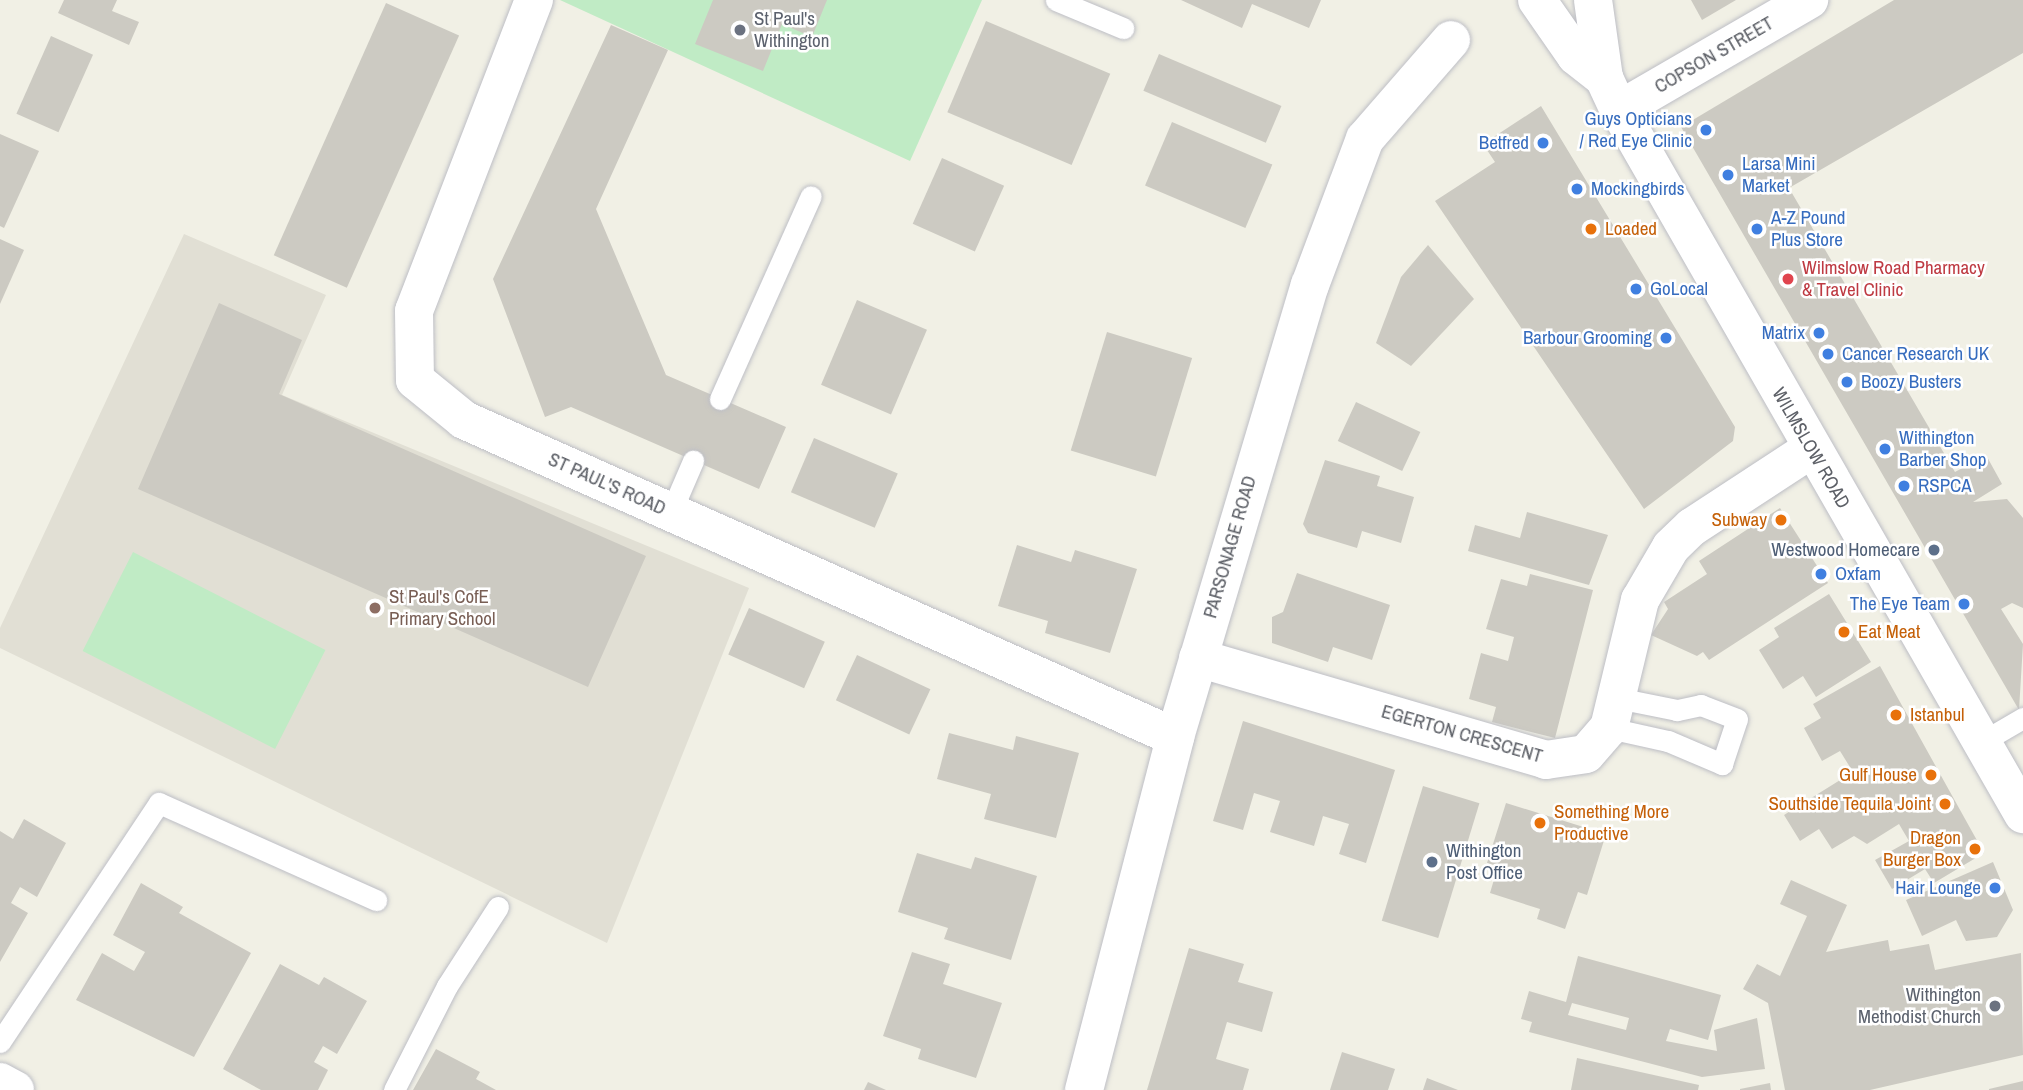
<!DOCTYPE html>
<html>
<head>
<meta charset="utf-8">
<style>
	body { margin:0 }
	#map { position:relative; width:2023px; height:1090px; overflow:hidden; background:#f1f0e5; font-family:"Archivo Narrow",sans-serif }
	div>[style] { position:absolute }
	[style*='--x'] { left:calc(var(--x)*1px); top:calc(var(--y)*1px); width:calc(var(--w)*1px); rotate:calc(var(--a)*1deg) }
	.education>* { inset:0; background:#e1dfd4 }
	.green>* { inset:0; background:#c0ebc5; transform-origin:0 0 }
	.building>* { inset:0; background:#cccac2; transform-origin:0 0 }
	.roads { filter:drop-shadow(0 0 2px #bdbec5) drop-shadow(0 0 2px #bdbec5) }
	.lane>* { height:21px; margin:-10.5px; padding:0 10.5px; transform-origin:10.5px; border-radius:10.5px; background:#fff }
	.street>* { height:38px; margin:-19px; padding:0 19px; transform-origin:19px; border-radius:19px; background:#fff }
	.secondary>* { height:38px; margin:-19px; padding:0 19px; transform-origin:19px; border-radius:19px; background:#fff }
	.dots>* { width:19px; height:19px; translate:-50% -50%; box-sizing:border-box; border:4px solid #fff; border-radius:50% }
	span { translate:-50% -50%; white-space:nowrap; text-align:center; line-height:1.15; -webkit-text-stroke:5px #fff; paint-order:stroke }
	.worship-label { font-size:19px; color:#5b616d }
	.left { translate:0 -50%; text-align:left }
	.right { translate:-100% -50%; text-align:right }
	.street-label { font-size:19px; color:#5d6067 }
	.shop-label { font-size:19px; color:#366cbe }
	.food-label { font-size:19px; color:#c56008 }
	.health-label { font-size:19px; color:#be3a42 }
	.service-label { font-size:19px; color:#4e5e75 }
	.education-label { font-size:19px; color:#785e54 }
</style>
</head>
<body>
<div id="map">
	<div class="education">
		<div style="clip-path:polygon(184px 234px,326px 295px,282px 395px,749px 588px,607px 943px,0 648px,0 628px)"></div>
	</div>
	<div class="green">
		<div style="clip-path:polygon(560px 0,982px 0,910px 161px)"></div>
		<div style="left:133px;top:552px;width:216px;height:111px;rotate:27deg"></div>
	</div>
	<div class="building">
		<div style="clip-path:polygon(64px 0,117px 0,112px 11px,139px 22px,129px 45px,58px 13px)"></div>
		<div style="clip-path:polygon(713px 0,827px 0,812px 37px,782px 24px,763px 71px,695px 44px)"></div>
		<div style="clip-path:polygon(1181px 0,1321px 0,1309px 28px,1252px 4px,1242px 28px)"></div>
		<div style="clip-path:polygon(1691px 0,1736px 0,1702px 20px)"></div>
		<div style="clip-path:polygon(1894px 0,2023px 0,2023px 53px,1789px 188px,1955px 472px,1986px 455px,2002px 484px,1973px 502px,2007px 499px,2023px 518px,2023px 608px,2012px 603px,2001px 609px,2023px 644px,2019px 710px,1681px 127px)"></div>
		<div style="left:386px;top:3px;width:80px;height:276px;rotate:24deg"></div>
		<div style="left:986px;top:21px;width:135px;height:99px;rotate:23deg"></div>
		<div style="clip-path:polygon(611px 25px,668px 50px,596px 209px,666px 375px,786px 427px,759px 489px,571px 407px,545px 417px,493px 279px)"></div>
		<div style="left:51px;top:36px;width:46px;height:85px;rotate:24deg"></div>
		<div style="left:1159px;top:54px;width:133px;height:40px;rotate:23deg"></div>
		<div style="clip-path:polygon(1541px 106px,1735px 427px,1733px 441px,1644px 509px,1435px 201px,1495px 162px,1483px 144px)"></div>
		<div style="left:1172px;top:122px;width:109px;height:69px;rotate:23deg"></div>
		<div style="clip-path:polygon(0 134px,39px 151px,4px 228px,0 226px)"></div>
		<div style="left:942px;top:158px;width:68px;height:72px;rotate:24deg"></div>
		<div style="clip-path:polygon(0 239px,24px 250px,0 304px)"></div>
		<div style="clip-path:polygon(1428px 245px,1474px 299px,1411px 366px,1376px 343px,1401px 277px)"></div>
		<div style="left:857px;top:300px;width:76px;height:92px;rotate:23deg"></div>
		<div style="clip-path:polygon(219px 303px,302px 340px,279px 394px,646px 556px,588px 687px,138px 489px)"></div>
		<div style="left:1107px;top:332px;width:89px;height:124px;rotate:17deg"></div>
		<div style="left:1356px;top:402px;width:71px;height:43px;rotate:25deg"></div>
		<div style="left:814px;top:438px;width:91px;height:59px;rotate:23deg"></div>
		<div style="clip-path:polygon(1325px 460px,1380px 476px,1377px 486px,1414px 497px,1401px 543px,1362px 531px,1357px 548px,1308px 533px,1303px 524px)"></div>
		<div style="clip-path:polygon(1780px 508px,1828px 583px,1709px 660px,1703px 652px,1697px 656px,1651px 635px,1668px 609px,1664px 602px,1707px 574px,1699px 561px)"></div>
		<div style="clip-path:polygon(1527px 512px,1608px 535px,1589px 585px,1468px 551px,1475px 525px,1520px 538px)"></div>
		<div style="clip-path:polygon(1017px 545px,1071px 562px,1075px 550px,1137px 569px,1110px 653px,1045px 633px,1048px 621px,998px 606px)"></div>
		<div style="clip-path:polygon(1297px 573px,1390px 605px,1372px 660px,1333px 647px,1328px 662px,1272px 643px,1272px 617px,1283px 612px)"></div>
		<div style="clip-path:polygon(1530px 574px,1593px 590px,1555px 738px,1492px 722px,1496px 707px,1469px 699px,1481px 653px,1508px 661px,1514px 637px,1486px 629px,1501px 579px,1527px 586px)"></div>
		<div style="clip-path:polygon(1829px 594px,1871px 662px,1816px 697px,1803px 676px,1783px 689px,1759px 650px,1779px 637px,1774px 628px)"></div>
		<div style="left:749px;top:608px;width:83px;height:51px;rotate:24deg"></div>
		<div style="left:857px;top:655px;width:81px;height:50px;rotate:25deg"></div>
		<div style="clip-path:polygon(1880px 666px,1984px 853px,1934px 883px,1925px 869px,1892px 889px,1875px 860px,1909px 841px,1899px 824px,1867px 844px,1854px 836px,1832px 849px,1819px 829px,1800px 841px,1784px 815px,1853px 772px,1840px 751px,1822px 761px,1804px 728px,1821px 718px,1813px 704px)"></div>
		<div style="clip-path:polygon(1243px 721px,1395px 770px,1366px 863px,1339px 854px,1349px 824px,1323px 816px,1314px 846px,1270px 832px,1280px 801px,1254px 793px,1243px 830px,1213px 821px)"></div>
		<div style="clip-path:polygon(949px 733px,1013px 750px,1016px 736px,1079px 753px,1056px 838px,984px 819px,991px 794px,937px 779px)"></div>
		<div style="left:1423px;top:786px;width:59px;height:141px;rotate:17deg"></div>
		<div style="clip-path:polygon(1506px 803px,1606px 834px,1587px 895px,1578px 892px,1565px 929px,1537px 919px,1540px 909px,1490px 893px,1498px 866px,1487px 863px)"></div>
		<div style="clip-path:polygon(24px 819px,66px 843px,37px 897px,20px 887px,11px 903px,28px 913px,0 962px,0 831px,13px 839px)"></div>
		<div style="clip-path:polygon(917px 853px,971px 869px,975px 857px,1037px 876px,1011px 960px,944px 939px,948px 928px,898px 912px)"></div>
		<div style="clip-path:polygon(1993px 862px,2013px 910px,1997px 937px,1966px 941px,1956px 920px,1922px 936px,1906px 900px)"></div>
		<div style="clip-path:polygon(1791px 880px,1847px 905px,1826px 952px,1888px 940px,1890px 951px,1929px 944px,1935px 970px,2021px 953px,2023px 1055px,1870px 1090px,1785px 1090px,1768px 1003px,1743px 989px,1757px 964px,1780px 976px,1807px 916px,1780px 904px)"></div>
		<div style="clip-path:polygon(141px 883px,183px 907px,179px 913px,251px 953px,194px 1057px,76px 1000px,102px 953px,134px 971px,145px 952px,113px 935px)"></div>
		<div style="clip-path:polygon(1189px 948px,1244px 964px,1238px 982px,1273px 992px,1262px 1032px,1227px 1022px,1216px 1059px,1249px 1069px,1243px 1090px,1147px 1090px)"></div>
		<div style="clip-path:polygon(912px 952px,950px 964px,943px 984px,1002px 1003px,976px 1078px,918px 1059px,921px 1049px,883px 1036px)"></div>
		<div style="clip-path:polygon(evenodd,1578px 956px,1721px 995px,1708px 1040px,1670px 1029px,1666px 1041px,1717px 1051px,1714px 1030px,1757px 1018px,1765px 1069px,1702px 1077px,1529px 1032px,1532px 1022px,1521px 1019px,1529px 991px,1566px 1002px,1578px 956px,1572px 1003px,1629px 1018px,1626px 1030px,1568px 1015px,1572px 1003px)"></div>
		<div style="clip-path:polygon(280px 964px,319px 985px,324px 977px,367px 1001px,337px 1054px,323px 1046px,314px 1062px,328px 1070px,318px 1090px,261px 1090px,223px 1069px)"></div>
		<div style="clip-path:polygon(436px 1049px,480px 1072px,476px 1079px,496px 1090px,413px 1090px)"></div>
		<div style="clip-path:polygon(1342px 1052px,1395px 1069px,1388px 1090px,1330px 1090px)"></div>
		<div style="clip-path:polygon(1577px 1058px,1699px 1085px,1698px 1090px,1571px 1090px)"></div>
		<div style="clip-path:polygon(1427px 1078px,1458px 1090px,1423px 1090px)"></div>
		<div style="clip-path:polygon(2023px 1081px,2023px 1090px,1989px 1090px,1989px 1089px)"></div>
		<div style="clip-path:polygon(868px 1082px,886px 1090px,864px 1090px)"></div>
		<div style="clip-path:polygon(1770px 1083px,1771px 1090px,1740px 1090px,1740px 1089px)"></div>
	</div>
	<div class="roads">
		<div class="lane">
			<div style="--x:1056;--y:0;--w:73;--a:22.7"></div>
			<div style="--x:720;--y:399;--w:222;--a:-65.9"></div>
			<div style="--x:671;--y:512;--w:56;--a:-66.7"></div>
			<div style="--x:1609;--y:728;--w:60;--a:12.4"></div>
			<div style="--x:1668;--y:741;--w:59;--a:23.1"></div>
			<div style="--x:1722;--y:764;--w:47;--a:-71.6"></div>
			<div style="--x:1737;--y:719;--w:39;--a:-159"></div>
			<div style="--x:1701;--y:705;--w:25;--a:168"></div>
			<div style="--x:1677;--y:710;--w:61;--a:-168.7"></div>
			<div style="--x:1980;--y:743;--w:50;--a:-30.2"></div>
			<div style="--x:0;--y:1042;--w:287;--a:-56.4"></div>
			<div style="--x:159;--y:803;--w:238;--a:24.1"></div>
			<div style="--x:394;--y:1090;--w:117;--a:-63"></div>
			<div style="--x:447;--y:986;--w:94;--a:-57.2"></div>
		</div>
		<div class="street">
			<div style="--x:534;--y:0;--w:333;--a:111.1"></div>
			<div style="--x:414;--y:311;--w:69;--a:89.2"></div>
			<div style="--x:415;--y:380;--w:63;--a:39.2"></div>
			<div style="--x:464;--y:420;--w:778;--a:24.03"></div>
			<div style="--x:1619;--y:110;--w:220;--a:-30.1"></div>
			<div style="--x:1198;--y:658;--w:363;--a:16.3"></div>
			<div style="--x:1546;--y:760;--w:40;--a:-8.5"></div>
			<div style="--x:1586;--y:754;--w:35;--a:-49"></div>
			<div style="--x:1609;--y:728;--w:132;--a:-76.4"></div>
			<div style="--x:1640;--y:600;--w:61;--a:-59.7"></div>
			<div style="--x:1671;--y:547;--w:29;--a:-44"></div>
			<div style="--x:1692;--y:527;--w:142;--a:-33.2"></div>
			<div style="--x:0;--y:1082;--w:17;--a:28"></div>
		</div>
		<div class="secondary">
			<div style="--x:1537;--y:0;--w:68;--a:55.1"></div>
			<div style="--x:1576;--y:56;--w:36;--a:38"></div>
			<div style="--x:1593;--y:0;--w:79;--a:82"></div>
			<div style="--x:1604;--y:78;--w:35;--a:65"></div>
			<div style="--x:1619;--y:110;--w:812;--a:60.15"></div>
			<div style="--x:1084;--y:1090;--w:365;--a:-75.5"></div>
			<div style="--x:1175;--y:737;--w:472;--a:-73.4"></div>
			<div style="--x:1310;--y:285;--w:156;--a:-69.4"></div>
			<div style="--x:1365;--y:139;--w:131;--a:-49"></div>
		</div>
	</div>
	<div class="dots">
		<div style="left:740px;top:30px;background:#6b7280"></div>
		<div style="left:1706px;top:130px;background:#3f7fe0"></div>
		<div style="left:1543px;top:143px;background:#3f7fe0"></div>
		<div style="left:1728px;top:175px;background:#3f7fe0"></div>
		<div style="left:1577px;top:189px;background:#3f7fe0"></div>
		<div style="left:1591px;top:229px;background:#e8710a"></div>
		<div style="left:1757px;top:229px;background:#3f7fe0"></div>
		<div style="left:1788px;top:279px;background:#e0444e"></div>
		<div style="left:1636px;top:289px;background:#3f7fe0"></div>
		<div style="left:1819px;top:333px;background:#3f7fe0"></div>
		<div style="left:1666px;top:338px;background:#3f7fe0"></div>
		<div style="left:1828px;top:354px;background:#3f7fe0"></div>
		<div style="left:1847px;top:382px;background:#3f7fe0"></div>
		<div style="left:1885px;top:449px;background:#3f7fe0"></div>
		<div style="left:1904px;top:486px;background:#3f7fe0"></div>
		<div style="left:1781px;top:520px;background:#e8710a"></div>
		<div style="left:1934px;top:550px;background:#5c6f8a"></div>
		<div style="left:1821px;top:574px;background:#3f7fe0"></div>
		<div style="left:1964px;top:604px;background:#3f7fe0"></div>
		<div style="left:375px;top:608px;background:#8d6e63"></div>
		<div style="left:1844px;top:632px;background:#e8710a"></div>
		<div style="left:1896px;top:715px;background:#e8710a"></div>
		<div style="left:1931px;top:775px;background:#e8710a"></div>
		<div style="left:1945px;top:804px;background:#e8710a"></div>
		<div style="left:1540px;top:823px;background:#e8710a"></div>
		<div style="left:1975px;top:849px;background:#e8710a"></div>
		<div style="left:1432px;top:862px;background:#5c6f8a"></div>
		<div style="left:1995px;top:888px;background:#3f7fe0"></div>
		<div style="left:1995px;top:1006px;background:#6b7280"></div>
	</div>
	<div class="worship-label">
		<span class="left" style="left:754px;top:30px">St Paul's<br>Withington</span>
		<span class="right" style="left:1981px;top:1006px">Withington<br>Methodist Church</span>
	</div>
	<div class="street-label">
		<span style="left:1714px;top:55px;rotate:-30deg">COPSON STREET</span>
		<span style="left:1811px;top:448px;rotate:60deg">WILMSLOW ROAD</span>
		<span style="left:607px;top:484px;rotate:24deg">ST PAUL'S ROAD</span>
		<span style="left:1230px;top:547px;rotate:-74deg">PARSONAGE ROAD</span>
		<span style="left:1462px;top:734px;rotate:16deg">EGERTON CRESCENT</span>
	</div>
	<div class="shop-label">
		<span class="right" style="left:1692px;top:130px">Guys Opticians<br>/ Red Eye Clinic</span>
		<span class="right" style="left:1529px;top:143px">Betfred</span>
		<span class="left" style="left:1742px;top:175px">Larsa Mini<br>Market</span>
		<span class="left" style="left:1591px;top:189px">Mockingbirds</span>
		<span class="left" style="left:1771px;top:229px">A-Z Pound<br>Plus Store</span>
		<span class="left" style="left:1650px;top:289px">GoLocal</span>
		<span class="right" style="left:1805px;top:333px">Matrix</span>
		<span class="right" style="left:1652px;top:338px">Barbour Grooming</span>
		<span class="left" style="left:1842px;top:354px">Cancer Research UK</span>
		<span class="left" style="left:1861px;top:382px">Boozy Busters</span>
		<span class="left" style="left:1899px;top:449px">Withington<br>Barber Shop</span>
		<span class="left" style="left:1918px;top:486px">RSPCA</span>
		<span class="left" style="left:1835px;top:574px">Oxfam</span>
		<span class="right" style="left:1950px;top:604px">The Eye Team</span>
		<span class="right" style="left:1981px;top:888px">Hair Lounge</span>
	</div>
	<div class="food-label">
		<span class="left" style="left:1605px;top:229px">Loaded</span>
		<span class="right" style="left:1767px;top:520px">Subway</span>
		<span class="left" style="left:1858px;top:632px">Eat Meat</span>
		<span class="left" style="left:1910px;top:715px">Istanbul</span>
		<span class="right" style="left:1917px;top:775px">Gulf House</span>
		<span class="right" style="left:1931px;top:804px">Southside Tequila Joint</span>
		<span class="left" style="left:1554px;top:823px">Something More<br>Productive</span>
		<span class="right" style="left:1961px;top:849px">Dragon<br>Burger Box</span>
	</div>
	<div class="health-label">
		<span class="left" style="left:1802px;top:279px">Wilmslow Road Pharmacy<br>&amp; Travel Clinic</span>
	</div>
	<div class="service-label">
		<span class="right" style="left:1920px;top:550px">Westwood Homecare</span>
		<span class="left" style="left:1446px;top:862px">Withington<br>Post Office</span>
	</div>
	<div class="education-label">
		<span class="left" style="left:389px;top:608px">St Paul's CofE<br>Primary School</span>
	</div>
</div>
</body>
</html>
